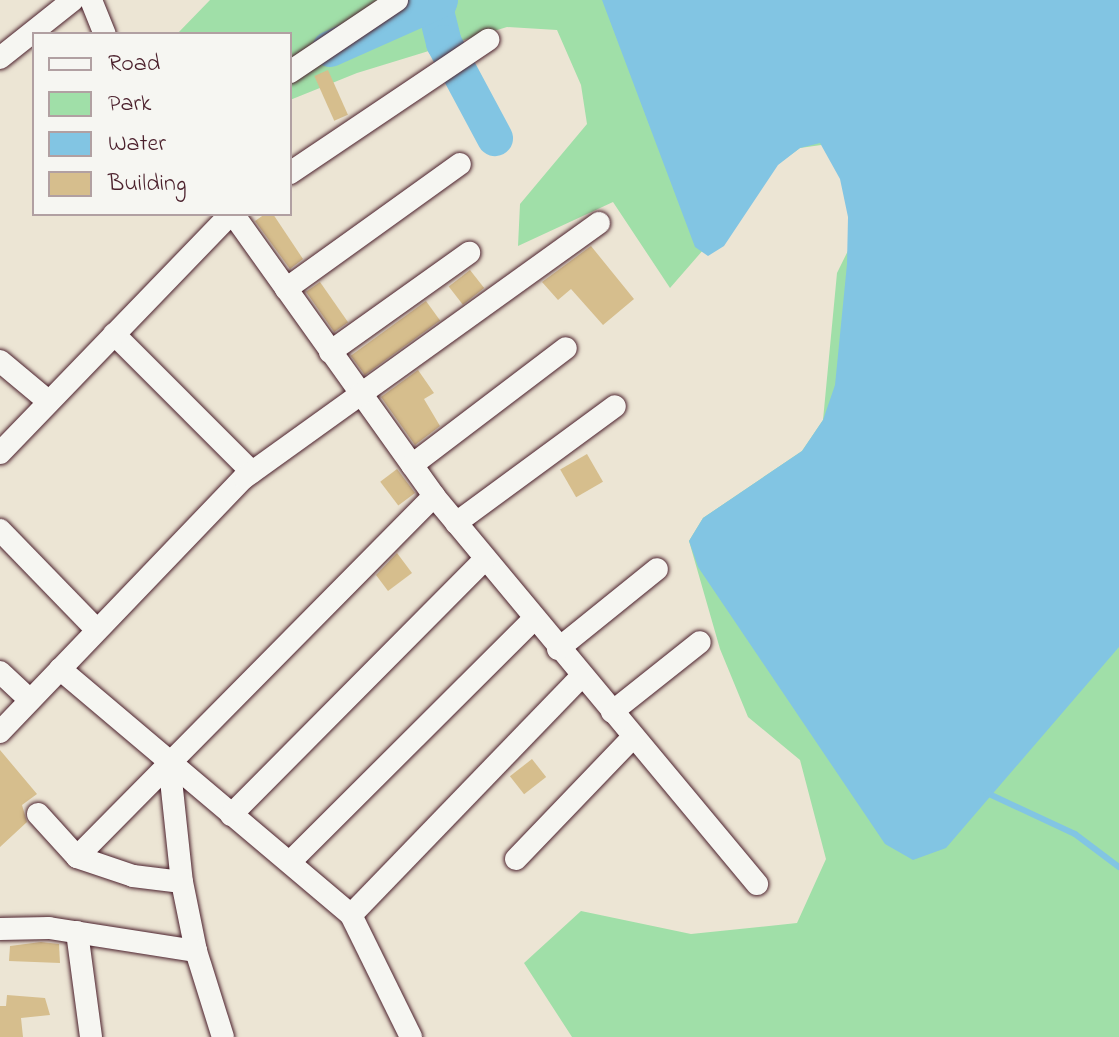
<!DOCTYPE html>
<html>
<head>
<meta charset="utf-8">
<style>
	body { margin:0 }
	#map { position:relative; width:1119px; height:1037px; overflow:hidden; background:#ece5d4; font-family:"Indie Flower",sans-serif }
	div>[style] { position:absolute }
	[style*='--x'] { left:calc(var(--x)*1px); top:calc(var(--y)*1px); width:calc(var(--w)*1px); rotate:calc(var(--a)*1deg) }
	.green>* { inset:0; background:#a0dfa8 }
	.water>* { inset:0; background:#82c5e3 }
	.stream>* { height:6px; margin:-3px; padding:0 3px; transform-origin:3px; border-radius:3px; background:#82c5e3 }
	.river>* { height:36px; margin:-18px; padding:0 18px; transform-origin:18px; border-radius:18px; background:#82c5e3 }
	.building>* { inset:0; background:#d6be8d; transform-origin:0 0 }
	.roads { filter:drop-shadow(0 0 2px #4a1f2b) drop-shadow(0 0 2px #4a1f2b) }
	.street>* { height:22px; margin:-11px; padding:0 11px; transform-origin:11px; border-radius:11px; background:#f6f6f2 }
	span { translate:-50% -50%; white-space:nowrap; text-align:center; line-height:1.15; -webkit-text-stroke:6px #f6f6f2; paint-order:stroke }
	.legend { position:absolute; left:32px; top:32px; width:260px; height:184px; box-sizing:border-box; background:#f6f6f2; border:2px solid #b1a0a2; margin:0; padding:10px 14px; list-style:none; font-size:24px; color:#4a1f2b }
	.legend li { display:flex; align-items:center; gap:16px; height:40px }
	.legend b { width:40px; border:2px solid #b1a0a2 }
</style>
</head>
<body>
<div id="map">
	<div class="green">
		<div style="clip-path:polygon(210px 0,1119px 0,1119px 1037px,572px 1037px,524px 963px,581px 911px,691px 934px,797px 923px,826px 859px,800px 760px,748px 717px,720px 649px,689px 541px,703px 518px,802px 451px,823px 420px,837px 273px,906px 133px,800px 148px,778px 164px,670px 288px,613px 202px,518px 246px,520px 204px,587px 124px,581px 85px,557px 30px,507px 27px,357px 73px,290px 100px,290px 34px,177px 34px)"></div>
	</div>
	<div class="water">
		<div style="clip-path:polygon(602px 0,1119px 0,1119px 647px,946px 848px,913px 860px,885px 844px,698px 567px,689px 541px,703px 518px,802px 451px,823px 420px,835px 385px,847px 264px,848px 217px,840px 179px,820px 143px,800px 148px,778px 165px,724px 246px,708px 256px,695px 247px)"></div>
	</div>
	<div class="stream">
		<div style="--x:987;--y:793;--w:97;--a:25"></div>
		<div style="--x:1075;--y:834;--w:55;--a:36.9"></div>
	</div>
	<div class="river">
		<div style="--x:440;--y:0;--w:12;--a:110"></div>
		<div style="--x:436;--y:11;--w:33;--a:76"></div>
		<div style="--x:444;--y:43;--w:108;--a:61.8"></div>
		<div style="--x:330;--y:49;--w:120;--a:-24"></div>
	</div>
	<div class="building">
		<div style="left:328px;top:70px;width:49px;height:15px;rotate:66deg"></div>
		<div style="clip-path:polygon(265px 214px,273px 214px,303px 259px,290px 269px,255px 221px)"></div>
		<div style="clip-path:polygon(591px 246px,634px 299px,603px 325px,571px 289px,558px 300px,542px 282px)"></div>
		<div style="left:470px;top:270px;width:23px;height:27px;rotate:52deg"></div>
		<div style="left:320px;top:282px;width:49px;height:17px;rotate:55deg"></div>
		<div style="left:426px;top:301px;width:24px;height:93px;rotate:54deg"></div>
		<div style="clip-path:polygon(418px 370px,434px 393px,424px 399px,440px 426px,415px 445px,381px 397px)"></div>
		<div style="left:587px;top:454px;width:32px;height:31px;rotate:60deg"></div>
		<div style="left:397px;top:469px;width:30px;height:21px;rotate:53deg"></div>
		<div style="clip-path:polygon(397px 553px,412px 573px,388px 591px,376px 575px)"></div>
		<div style="clip-path:polygon(0 750px,37px 794px,22px 805px,27px 822px,0 847px)"></div>
		<div style="left:532px;top:759px;width:23px;height:28px;rotate:52deg"></div>
		<div style="clip-path:polygon(41px 942px,59px 944px,60px 963px,9px 961px,10px 946px)"></div>
		<div style="clip-path:polygon(7px 995px,45px 998px,50px 1015px,21px 1018px,23px 1037px,0 1037px,0 1006px,6px 1006px)"></div>
	</div>
	<div class="roads">
		<div class="street">
			<div style="--x:91;--y:0;--w:37;--a:68"></div>
			<div style="--x:0;--y:58;--w:93;--a:-38.5"></div>
			<div style="--x:290;--y:72;--w:129;--a:-33.9"></div>
			<div style="--x:290;--y:173;--w:239;--a:-33.9"></div>
			<div style="--x:233;--y:214;--w:346;--a:54.5"></div>
			<div style="--x:434;--y:496;--w:505;--a:50.22"></div>
			<div style="--x:286;--y:289;--w:214;--a:-35.7"></div>
			<div style="--x:114;--y:334;--w:195;--a:45"></div>
			<div style="--x:330;--y:352;--w:171;--a:-35.5"></div>
			<div style="--x:0;--y:361;--w:62;--a:39.8"></div>
			<div style="--x:0;--y:453;--w:332;--a:-46"></div>
			<div style="--x:412;--y:465;--w:193;--a:-37.2"></div>
			<div style="--x:456;--y:523;--w:197;--a:-36.3"></div>
			<div style="--x:0;--y:530;--w:138;--a:45.9"></div>
			<div style="--x:558;--y:649;--w:127;--a:-38.9"></div>
			<div style="--x:60;--y:669;--w:381;--a:40.2"></div>
			<div style="--x:351;--y:915;--w:136;--a:63.8"></div>
			<div style="--x:0;--y:672;--w:41;--a:43"></div>
			<div style="--x:612;--y:712;--w:112;--a:-38.5"></div>
			<div style="--x:0;--y:732;--w:352;--a:-46.2"></div>
			<div style="--x:244;--y:478;--w:437;--a:-35.7"></div>
			<div style="--x:169;--y:761;--w:122;--a:83.9"></div>
			<div style="--x:182;--y:882;--w:70;--a:78.5"></div>
			<div style="--x:196;--y:951;--w:90;--a:72.6"></div>
			<div style="--x:38;--y:814;--w:58;--a:47.8"></div>
			<div style="--x:77;--y:857;--w:59;--a:18.7"></div>
			<div style="--x:133;--y:876;--w:49;--a:7"></div>
			<div style="--x:231;--y:815;--w:361;--a:-45.2"></div>
			<div style="--x:77;--y:857;--w:508;--a:-45.32"></div>
			<div style="--x:516;--y:859;--w:169;--a:-46.2"></div>
			<div style="--x:290;--y:862;--w:343;--a:-44.9"></div>
			<div style="--x:351;--y:915;--w:331;--a:-46"></div>
			<div style="--x:0;--y:929;--w:49;--a:-1.2"></div>
			<div style="--x:49;--y:928;--w:149;--a:8.9"></div>
			<div style="--x:77;--y:932;--w:106;--a:82.4"></div>
		</div>
	</div>
	<ul class="legend">
	<li><b style="height:10px;background:#f6f6f2"></b>Road</li>
	<li><b style="height:22px;background:#a0dfa8"></b>Park</li>
	<li><b style="height:22px;background:#82c5e3"></b>Water</li>
	<li><b style="height:22px;background:#d6be8d"></b>Building</li>
	</ul>
</div>
</body>
</html>
